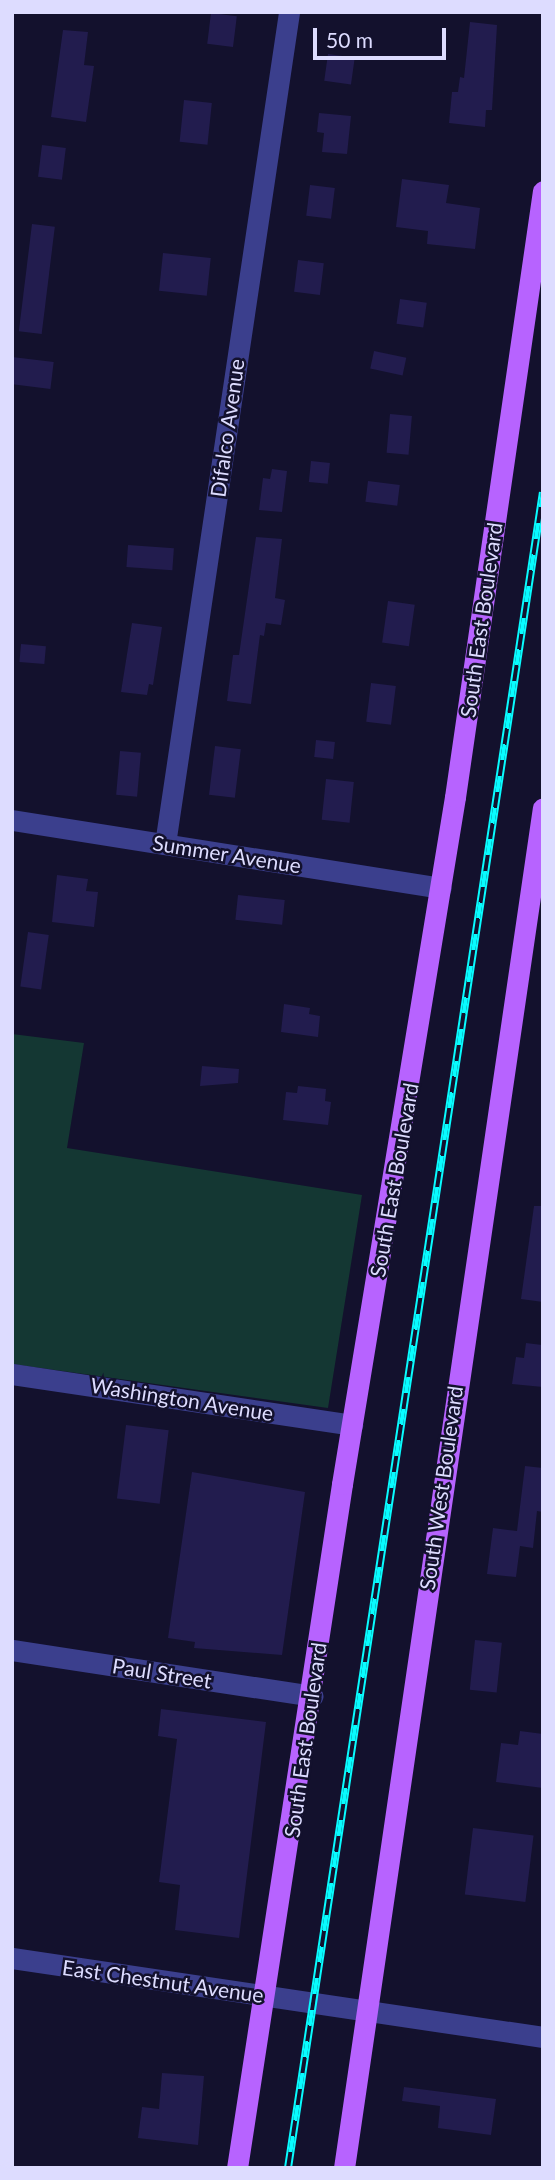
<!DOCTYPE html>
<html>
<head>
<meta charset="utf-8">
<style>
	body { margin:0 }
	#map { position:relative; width:555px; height:2180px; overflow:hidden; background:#13112d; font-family:Lato,sans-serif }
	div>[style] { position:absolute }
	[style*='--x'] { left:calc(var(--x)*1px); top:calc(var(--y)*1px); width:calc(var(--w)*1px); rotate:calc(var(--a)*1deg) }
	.green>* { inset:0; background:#143733 }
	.building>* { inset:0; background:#221c4e; transform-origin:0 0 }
	.minor>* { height:21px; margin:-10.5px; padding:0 10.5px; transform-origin:10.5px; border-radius:10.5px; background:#3b3f8d }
	.major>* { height:21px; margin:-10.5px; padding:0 10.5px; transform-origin:10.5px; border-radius:10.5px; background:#b763ff }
	.rail>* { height:8px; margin-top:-4px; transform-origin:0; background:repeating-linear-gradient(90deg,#13112d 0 16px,#08fcff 0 32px); box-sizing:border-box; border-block:2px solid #08fcff }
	span { translate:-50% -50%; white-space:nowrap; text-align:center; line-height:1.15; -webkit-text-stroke:5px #13112d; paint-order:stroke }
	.street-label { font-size:21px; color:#dddcff }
	.frame { position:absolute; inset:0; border:14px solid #dddcff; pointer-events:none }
	.scale { position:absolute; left:313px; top:28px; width:133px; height:32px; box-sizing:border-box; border:4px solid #dddcff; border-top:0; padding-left:9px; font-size:21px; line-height:24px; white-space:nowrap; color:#dddcff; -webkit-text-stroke:5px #13112d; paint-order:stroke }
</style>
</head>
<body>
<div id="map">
	<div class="green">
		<div style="clip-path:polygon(12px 1034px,84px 1043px,67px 1148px,362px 1195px,328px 1408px,12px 1364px)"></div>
	</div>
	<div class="building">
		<div style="left:211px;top:13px;width:26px;height:31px;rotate:7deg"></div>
		<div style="clip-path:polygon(470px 22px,497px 25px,492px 110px,486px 110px,485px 127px,449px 123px,452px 92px,458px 92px,460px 77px,464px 78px)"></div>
		<div style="clip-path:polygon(63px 30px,88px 32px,84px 65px,94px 66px,86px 122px,51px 117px)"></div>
		<div style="left:328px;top:54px;width:27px;height:27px;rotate:8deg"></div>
		<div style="left:184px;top:100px;width:28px;height:42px;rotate:6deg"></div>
		<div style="clip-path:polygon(319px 113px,351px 116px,347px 154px,322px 152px,324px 133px,317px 132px)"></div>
		<div style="left:42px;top:145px;width:24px;height:32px;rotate:7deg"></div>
		<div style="clip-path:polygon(402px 179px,449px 185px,446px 203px,480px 208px,475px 249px,427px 244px,428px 231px,396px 227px)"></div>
		<div style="left:310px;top:185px;width:25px;height:31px;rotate:7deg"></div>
		<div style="left:32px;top:224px;width:23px;height:108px;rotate:7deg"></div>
		<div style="left:163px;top:253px;width:48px;height:38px;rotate:6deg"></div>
		<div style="left:298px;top:260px;width:26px;height:32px;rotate:7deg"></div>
		<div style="left:400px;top:299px;width:27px;height:25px;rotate:8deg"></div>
		<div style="left:374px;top:351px;width:33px;height:18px;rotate:12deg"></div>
		<div style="left:12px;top:357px;width:42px;height:27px;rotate:7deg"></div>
		<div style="left:390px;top:414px;width:22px;height:39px;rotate:5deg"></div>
		<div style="left:311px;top:461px;width:19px;height:21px;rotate:6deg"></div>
		<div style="clip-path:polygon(272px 469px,287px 471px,282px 512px,259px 510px,263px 478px,270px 479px)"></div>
		<div style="left:368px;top:481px;width:32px;height:21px;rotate:7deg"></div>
		<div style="clip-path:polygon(256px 537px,282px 539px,275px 598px,285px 600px,281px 625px,266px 623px,264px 636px,260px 635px,251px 704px,227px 701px,233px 655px,239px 655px)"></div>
		<div style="left:128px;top:545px;width:46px;height:22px;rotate:4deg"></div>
		<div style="left:388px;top:601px;width:27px;height:42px;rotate:8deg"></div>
		<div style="clip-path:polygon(132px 623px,162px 627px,153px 685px,149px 684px,147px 695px,121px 692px)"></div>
		<div style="left:21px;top:644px;width:25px;height:18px;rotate:5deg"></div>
		<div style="left:371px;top:683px;width:25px;height:39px;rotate:7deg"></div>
		<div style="left:316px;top:740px;width:19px;height:17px;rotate:6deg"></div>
		<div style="left:215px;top:746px;width:26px;height:49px;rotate:7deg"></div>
		<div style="left:120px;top:751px;width:21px;height:44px;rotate:5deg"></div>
		<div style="left:326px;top:779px;width:28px;height:41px;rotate:6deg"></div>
		<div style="clip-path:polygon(57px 875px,88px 879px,86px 891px,98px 892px,94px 927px,52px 922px)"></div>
		<div style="left:238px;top:895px;width:47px;height:25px;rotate:6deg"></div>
		<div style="left:28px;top:932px;width:21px;height:55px;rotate:8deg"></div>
		<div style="clip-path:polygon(284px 1004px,310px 1008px,309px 1014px,320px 1016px,318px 1037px,281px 1032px)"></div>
		<div style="clip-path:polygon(202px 1066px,239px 1069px,238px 1083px,200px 1086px)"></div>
		<div style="clip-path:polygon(298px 1086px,326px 1089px,325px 1101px,331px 1102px,328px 1125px,283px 1120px,286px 1092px,297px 1093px)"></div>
		<div style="clip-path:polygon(534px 1206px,543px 1206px,543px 1302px,521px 1299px)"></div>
		<div style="clip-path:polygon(526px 1343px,542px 1345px,543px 1387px,512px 1384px,516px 1357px,524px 1358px)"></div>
		<div style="left:126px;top:1425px;width:43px;height:74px;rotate:7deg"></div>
		<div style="clip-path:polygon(525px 1466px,543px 1468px,543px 1512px,537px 1511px,533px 1548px,520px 1546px,516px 1577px,487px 1574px,493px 1528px,517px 1531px)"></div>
		<div style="clip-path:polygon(192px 1472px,305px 1492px,282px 1655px,194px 1648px,195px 1642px,168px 1638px)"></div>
		<div style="left:475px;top:1640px;width:27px;height:50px;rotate:6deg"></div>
		<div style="clip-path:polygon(161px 1709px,266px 1722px,239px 1938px,175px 1930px,180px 1885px,159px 1882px,177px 1739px,158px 1736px)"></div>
		<div style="clip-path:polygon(520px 1731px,543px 1734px,543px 1788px,496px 1782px,501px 1743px,518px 1745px)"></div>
		<div style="left:473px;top:1828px;width:61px;height:67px;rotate:7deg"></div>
		<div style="clip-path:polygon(162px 2073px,204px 2076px,198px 2145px,138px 2138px,142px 2107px,159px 2109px)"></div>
		<div style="clip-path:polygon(404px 2087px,496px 2099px,491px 2135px,438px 2128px,440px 2106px,402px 2101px)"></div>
	</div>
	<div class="minor">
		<div style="--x:12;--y:820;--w:434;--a:9"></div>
		<div style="--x:165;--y:844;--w:841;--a:-81.52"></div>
		<div style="--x:12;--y:1374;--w:344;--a:8.5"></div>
		<div style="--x:12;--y:1650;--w:304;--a:8.7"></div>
		<div style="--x:12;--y:1958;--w:537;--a:8.46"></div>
	</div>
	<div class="major">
		<div style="--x:237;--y:2168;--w:692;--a:-81.27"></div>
		<div style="--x:342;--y:1484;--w:696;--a:-80.66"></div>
		<div style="--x:455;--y:797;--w:612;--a:-81.74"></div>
		<div style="--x:344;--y:2168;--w:1374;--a:-81.68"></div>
	</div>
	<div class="rail">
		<div style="--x:288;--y:2168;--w:1695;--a:-81.35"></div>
	</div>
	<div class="street-label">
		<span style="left:227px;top:428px;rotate:-82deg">Difalco Avenue</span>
		<span style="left:481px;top:620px;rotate:-82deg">South East Boulevard</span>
		<span style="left:227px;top:854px;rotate:9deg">Summer Avenue</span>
		<span style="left:394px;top:1180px;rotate:-80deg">South East Boulevard</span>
		<span style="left:182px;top:1399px;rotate:9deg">Washington Avenue</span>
		<span style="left:441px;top:1488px;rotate:-82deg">South West Boulevard</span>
		<span style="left:162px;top:1673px;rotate:9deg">Paul Street</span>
		<span style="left:305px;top:1740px;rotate:-82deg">South East Boulevard</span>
		<span style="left:163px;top:1981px;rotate:8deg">East Chestnut Avenue</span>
	</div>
	<div class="frame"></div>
	<div class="scale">50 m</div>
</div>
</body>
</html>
